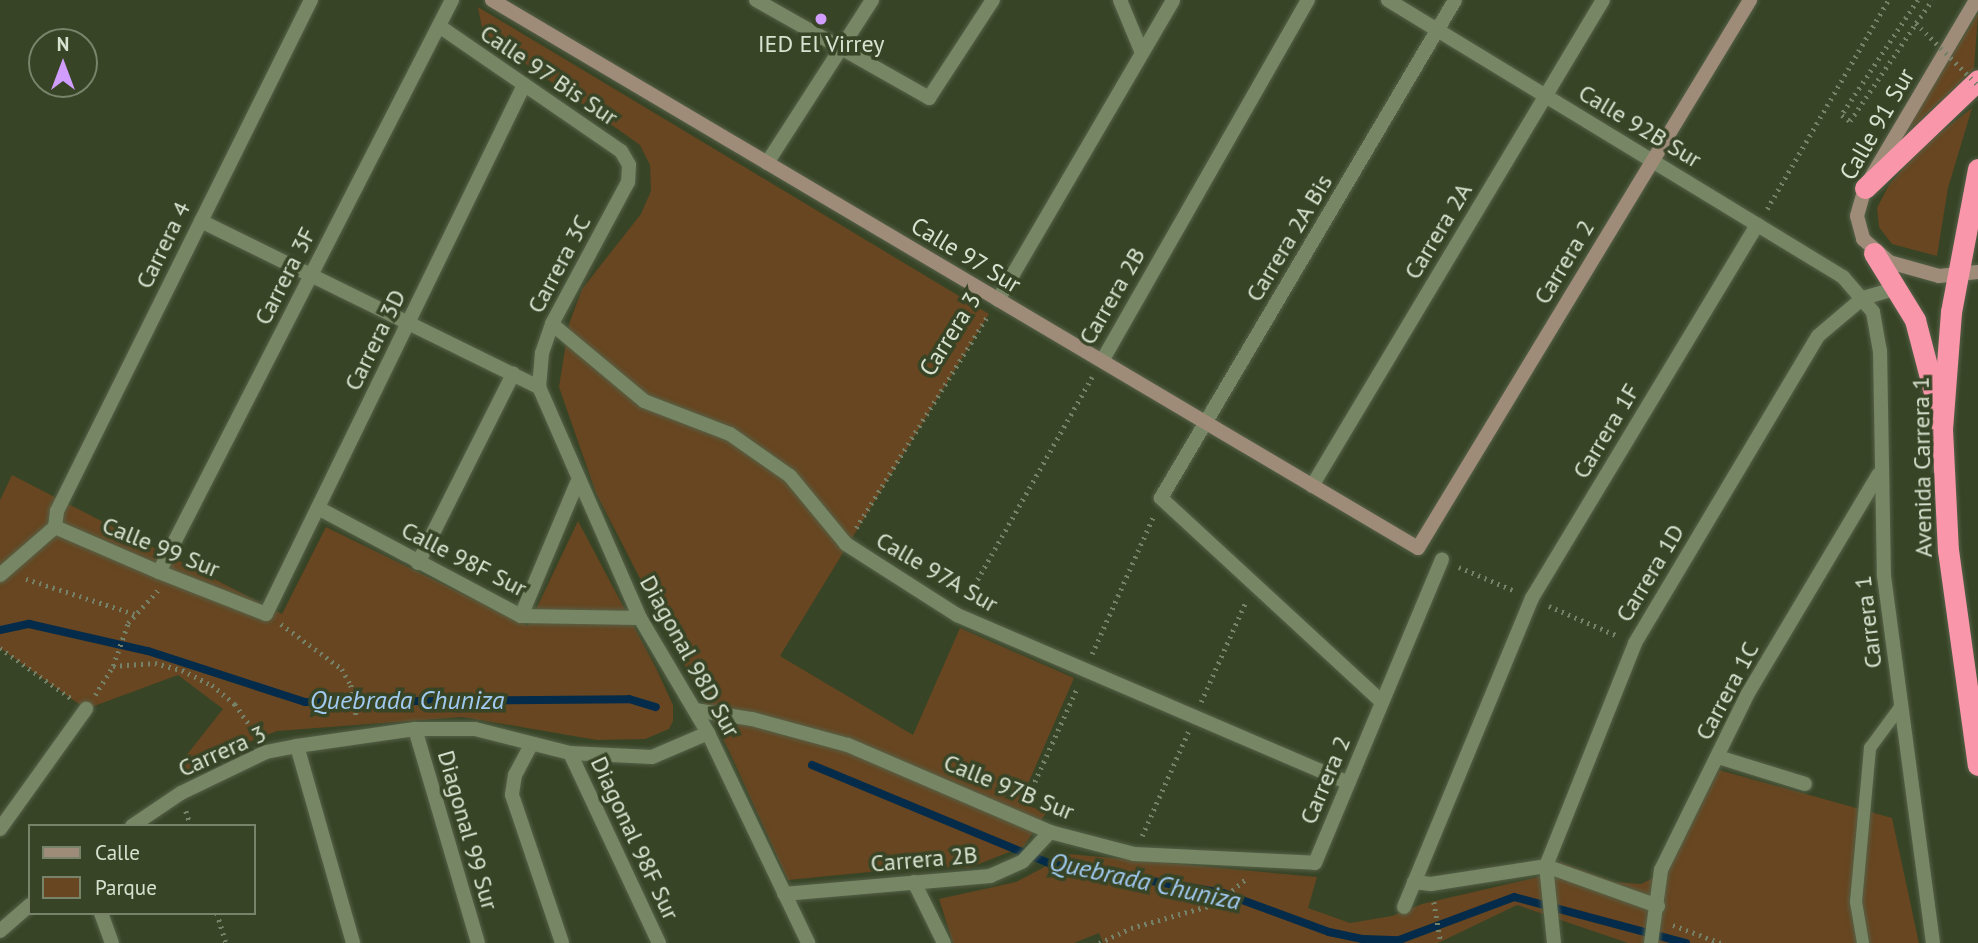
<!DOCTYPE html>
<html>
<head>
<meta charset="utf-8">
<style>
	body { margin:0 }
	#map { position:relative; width:1978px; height:943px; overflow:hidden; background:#374426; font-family:"PT Sans",sans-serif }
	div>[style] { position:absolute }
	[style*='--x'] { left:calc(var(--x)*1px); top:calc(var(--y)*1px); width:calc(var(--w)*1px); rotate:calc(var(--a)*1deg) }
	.green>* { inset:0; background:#674621 }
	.stream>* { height:8px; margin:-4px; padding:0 4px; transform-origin:4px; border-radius:4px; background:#042b4a }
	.path>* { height:4.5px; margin-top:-2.25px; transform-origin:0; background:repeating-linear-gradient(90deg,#768268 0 2px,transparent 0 7px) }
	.roads { filter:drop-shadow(0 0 2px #566148) drop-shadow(0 0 2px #566148) }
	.lane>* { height:12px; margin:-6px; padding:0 6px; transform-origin:6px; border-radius:6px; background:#778765 }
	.street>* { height:14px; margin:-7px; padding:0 7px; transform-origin:7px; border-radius:7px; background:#778765 }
	.secondary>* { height:14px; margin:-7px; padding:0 7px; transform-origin:7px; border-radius:7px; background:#9e8c79 }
	.highway>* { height:21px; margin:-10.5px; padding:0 10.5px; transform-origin:10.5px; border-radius:10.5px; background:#fa96a9 }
	.path-bridge>* { height:4.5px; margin-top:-2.25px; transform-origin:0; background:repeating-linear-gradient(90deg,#768268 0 2px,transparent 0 7px) }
	.dots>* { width:19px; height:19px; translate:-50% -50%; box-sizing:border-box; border:4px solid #374426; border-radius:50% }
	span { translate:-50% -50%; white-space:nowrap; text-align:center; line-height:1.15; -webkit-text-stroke:7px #374426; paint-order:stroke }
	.poi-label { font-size:24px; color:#d9e2d0 }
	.street-label { font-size:24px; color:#d9e2d0 }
	.water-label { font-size:26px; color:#a1caf1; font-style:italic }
	.legend { position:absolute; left:28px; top:824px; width:228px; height:91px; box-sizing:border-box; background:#374426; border:2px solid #78836a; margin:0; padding:9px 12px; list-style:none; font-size:21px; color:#d9e2d0 }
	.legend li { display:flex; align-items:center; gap:14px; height:35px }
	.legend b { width:35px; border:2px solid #78836a }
	.north { position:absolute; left:28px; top:28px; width:70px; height:70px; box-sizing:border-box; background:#374426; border:2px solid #78836a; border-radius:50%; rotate:0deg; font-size:19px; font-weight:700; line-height:28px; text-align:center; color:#d9e2d0 }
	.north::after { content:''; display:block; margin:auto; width:24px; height:32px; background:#d19dfe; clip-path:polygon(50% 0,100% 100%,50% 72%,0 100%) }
</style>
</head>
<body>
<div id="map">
	<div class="green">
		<div style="clip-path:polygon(478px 7px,989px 314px,780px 656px,913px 735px,960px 628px,1074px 678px,1020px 802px,1046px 813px,1024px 846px,969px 868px,921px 867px,788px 880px,730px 753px,596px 493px,559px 387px,569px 324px,582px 289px,641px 214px,651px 191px,650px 165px,640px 145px,492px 40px,482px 28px)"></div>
		<div style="clip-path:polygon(1978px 13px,1974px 69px,1901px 139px)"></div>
		<div style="clip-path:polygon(1972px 108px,1948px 188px,1937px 256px,1892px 244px,1879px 227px,1877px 208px,1889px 185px,1922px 147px)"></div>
		<div style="clip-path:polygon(12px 475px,282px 614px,326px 527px,528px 626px,578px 521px,656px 668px,673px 705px,673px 721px,669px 729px,645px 739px,597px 740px,462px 717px,277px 731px,231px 749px,187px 774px,178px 766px,223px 709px,178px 675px,86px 709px,0 648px,0 500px)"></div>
		<div style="clip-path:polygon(1719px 770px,1892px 818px,1919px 943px,1628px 943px,1517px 905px,1438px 943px,1103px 943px,1099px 933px,1074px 943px,953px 943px,939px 899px,1016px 882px,1069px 854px,1317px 877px,1308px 908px,1350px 923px,1392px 916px,1422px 904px,1559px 872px,1560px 862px,1615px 882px,1641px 884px,1668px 871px)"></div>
	</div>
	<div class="stream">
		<div style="--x:0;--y:630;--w:30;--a:-12"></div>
		<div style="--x:29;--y:624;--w:122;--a:12.8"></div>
		<div style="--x:148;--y:651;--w:165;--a:18"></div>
		<div style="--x:305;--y:702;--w:324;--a:-0.5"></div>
		<div style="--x:629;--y:699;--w:28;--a:17"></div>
		<div style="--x:812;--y:765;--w:259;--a:22.5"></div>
		<div style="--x:1051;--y:864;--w:174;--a:9.6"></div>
		<div style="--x:1223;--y:893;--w:113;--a:20.2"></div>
		<div style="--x:1329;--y:932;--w:35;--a:12"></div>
		<div style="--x:1363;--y:939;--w:36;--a:2"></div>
		<div style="--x:1399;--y:940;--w:123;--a:-20.5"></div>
		<div style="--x:1514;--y:897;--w:178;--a:15"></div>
	</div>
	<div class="path">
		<div style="--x:1916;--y:23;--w:28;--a:-55"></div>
		<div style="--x:1767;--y:209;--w:241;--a:-59.9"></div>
		<div style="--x:856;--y:528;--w:251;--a:-58.2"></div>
		<div style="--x:1459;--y:567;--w:61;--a:23.2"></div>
		<div style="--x:26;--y:579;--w:114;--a:17.8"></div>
		<div style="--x:967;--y:598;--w:254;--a:-60.5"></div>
		<div style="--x:1549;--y:606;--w:75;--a:23.5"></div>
		<div style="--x:281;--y:624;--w:76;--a:36.4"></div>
		<div style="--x:342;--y:669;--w:18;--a:61"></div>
		<div style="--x:351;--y:685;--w:34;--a:80"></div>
		<div style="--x:0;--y:648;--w:88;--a:35.3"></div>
		<div style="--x:1092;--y:654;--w:152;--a:-66"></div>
		<div style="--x:113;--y:666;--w:42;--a:-4.1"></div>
		<div style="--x:155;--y:663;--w:28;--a:15"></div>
		<div style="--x:182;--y:670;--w:34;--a:27"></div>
		<div style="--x:212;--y:685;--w:30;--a:40"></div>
		<div style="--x:235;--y:704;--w:40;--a:55.1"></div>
		<div style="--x:95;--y:695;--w:34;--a:-58"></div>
		<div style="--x:113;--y:666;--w:46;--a:-70.8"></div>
		<div style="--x:128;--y:623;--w:45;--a:-47.7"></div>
		<div style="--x:1201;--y:702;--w:111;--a:-66"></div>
		<div style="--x:1026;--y:801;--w:124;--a:-65.7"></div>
		<div style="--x:186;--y:811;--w:16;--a:72"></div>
		<div style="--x:1142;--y:836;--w:114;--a:-66.1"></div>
		<div style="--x:1434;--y:902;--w:42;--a:80.3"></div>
		<div style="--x:217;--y:913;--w:31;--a:73"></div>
		<div style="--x:1673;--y:925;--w:51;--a:20.6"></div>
		<div style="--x:1099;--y:943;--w:35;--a:-25"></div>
		<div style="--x:1131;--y:928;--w:88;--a:-15.8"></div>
		<div style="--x:1216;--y:904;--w:39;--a:-40"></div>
	</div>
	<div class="roads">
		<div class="lane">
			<div style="--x:1863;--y:943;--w:42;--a:-99.7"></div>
			<div style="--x:1856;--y:902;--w:155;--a:-84.8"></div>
			<div style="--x:1870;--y:748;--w:52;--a:-53.6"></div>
		</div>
		<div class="street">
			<div style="--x:311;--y:0;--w:571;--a:116.43"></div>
			<div style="--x:57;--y:511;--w:16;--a:97"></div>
			<div style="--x:55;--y:527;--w:113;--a:23.4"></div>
			<div style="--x:159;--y:572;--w:115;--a:21.4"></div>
			<div style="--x:266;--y:614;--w:589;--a:-64"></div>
			<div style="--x:756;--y:0;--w:199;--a:29.5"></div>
			<div style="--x:929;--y:98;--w:117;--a:-56.9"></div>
			<div style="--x:1120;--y:0;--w:57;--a:67.5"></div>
			<div style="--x:1388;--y:0;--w:533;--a:31.33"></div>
			<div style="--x:1843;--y:277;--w:46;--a:49.4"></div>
			<div style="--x:1873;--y:312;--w:39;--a:80"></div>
			<div style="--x:1880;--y:350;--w:226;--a:89"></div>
			<div style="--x:1884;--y:576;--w:370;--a:82.4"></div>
			<div style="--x:439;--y:26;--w:221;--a:34.5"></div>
			<div style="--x:621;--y:151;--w:16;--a:60"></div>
			<div style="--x:629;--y:165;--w:17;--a:93"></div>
			<div style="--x:628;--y:182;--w:161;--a:118.2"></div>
			<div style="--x:552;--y:324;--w:31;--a:109"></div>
			<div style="--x:542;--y:353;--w:34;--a:95"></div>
			<div style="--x:539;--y:387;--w:252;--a:66.4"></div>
			<div style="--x:640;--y:618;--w:134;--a:59.4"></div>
			<div style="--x:708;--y:733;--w:233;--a:64.5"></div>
			<div style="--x:767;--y:163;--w:194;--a:-57.2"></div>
			<div style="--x:201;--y:221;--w:377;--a:26.2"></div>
			<div style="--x:998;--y:300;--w:347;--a:-59.7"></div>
			<div style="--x:552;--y:324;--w:120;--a:39.9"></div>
			<div style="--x:644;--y:401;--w:92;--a:21"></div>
			<div style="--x:730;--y:434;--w:73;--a:35"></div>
			<div style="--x:790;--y:476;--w:88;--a:50.5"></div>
			<div style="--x:846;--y:544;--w:132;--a:32.6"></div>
			<div style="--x:957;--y:615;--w:426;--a:23.2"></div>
			<div style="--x:1102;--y:361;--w:416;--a:-60.3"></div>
			<div style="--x:1312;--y:486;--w:566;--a:-59.09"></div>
			<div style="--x:318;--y:508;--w:230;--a:28"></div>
			<div style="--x:521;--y:616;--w:119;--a:1"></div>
			<div style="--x:418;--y:563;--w:212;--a:-63.3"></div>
			<div style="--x:159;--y:572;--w:643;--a:-62.88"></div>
			<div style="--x:0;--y:575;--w:73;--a:-41.1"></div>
			<div style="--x:521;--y:616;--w:144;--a:-67.2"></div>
			<div style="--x:1382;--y:702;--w:301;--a:-137.3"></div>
			<div style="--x:1161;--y:498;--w:578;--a:-59.44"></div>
			<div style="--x:695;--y:710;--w:58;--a:9"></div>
			<div style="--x:752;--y:719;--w:99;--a:15.2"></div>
			<div style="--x:848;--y:745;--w:220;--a:23.3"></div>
			<div style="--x:1050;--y:832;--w:87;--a:14.7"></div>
			<div style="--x:1134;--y:854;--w:181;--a:2.8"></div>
			<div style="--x:1315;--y:863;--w:329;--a:-67.3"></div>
			<div style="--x:415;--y:729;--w:223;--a:73.6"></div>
			<div style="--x:531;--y:745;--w:34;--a:118"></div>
			<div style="--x:515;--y:775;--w:20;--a:99"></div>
			<div style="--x:512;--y:795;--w:156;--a:71.3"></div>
			<div style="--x:297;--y:746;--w:205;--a:74.1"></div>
			<div style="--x:570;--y:753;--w:210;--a:64.9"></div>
			<div style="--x:1718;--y:757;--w:91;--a:17.2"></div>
			<div style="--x:132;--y:826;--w:59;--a:-34"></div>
			<div style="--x:181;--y:793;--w:94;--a:-25.8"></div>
			<div style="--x:266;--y:752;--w:32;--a:-11"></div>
			<div style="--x:297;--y:746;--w:119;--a:-8.2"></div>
			<div style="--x:415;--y:729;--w:60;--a:0"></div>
			<div style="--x:475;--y:729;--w:98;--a:14.2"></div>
			<div style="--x:570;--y:753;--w:82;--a:2.8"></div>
			<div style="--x:652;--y:757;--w:61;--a:-23.2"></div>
			<div style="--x:0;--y:829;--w:148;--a:-54.4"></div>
			<div style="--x:914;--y:882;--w:68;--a:63.8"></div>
			<div style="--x:1414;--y:882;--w:17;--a:7"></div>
			<div style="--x:1431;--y:884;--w:116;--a:-8.9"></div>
			<div style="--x:1546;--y:866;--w:119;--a:19.7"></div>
			<div style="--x:784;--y:894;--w:207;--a:-5"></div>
			<div style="--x:990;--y:876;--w:36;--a:-24"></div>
			<div style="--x:1023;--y:861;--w:40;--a:-47"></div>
			<div style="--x:1404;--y:907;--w:334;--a:-67.5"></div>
			<div style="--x:1532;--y:598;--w:436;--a:-58.9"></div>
			<div style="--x:101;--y:913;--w:32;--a:70"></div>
			<div style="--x:0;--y:931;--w:40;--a:-41"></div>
			<div style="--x:1554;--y:943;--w:77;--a:-95.9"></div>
			<div style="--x:1546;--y:866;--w:240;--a:-68.2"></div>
			<div style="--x:1635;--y:643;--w:357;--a:-59.2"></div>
			<div style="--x:1818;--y:336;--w:59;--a:-40.2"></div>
			<div style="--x:1863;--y:298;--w:36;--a:-16"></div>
			<div style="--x:1651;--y:943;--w:74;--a:-82.2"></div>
			<div style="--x:1661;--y:870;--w:195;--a:-63.8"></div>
			<div style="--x:1747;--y:695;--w:257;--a:-59.2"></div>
		</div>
		<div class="secondary">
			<div style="--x:492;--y:0;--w:1076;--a:30.62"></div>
			<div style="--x:1418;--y:548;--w:641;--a:-58.79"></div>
			<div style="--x:1976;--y:0;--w:218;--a:120.6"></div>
			<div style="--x:1865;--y:188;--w:29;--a:106"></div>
			<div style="--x:1857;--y:216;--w:24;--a:75"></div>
			<div style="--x:1863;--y:239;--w:35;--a:41"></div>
			<div style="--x:1889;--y:262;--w:52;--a:15.6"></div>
			<div style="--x:1939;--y:276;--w:39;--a:-6"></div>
		</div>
		<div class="highway">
			<div style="--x:1978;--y:169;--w:146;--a:100.7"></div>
			<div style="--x:1951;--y:312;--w:117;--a:94.4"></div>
			<div style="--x:1942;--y:429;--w:121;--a:87.2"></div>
			<div style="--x:1948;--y:550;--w:217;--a:82.1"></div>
			<div style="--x:1865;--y:188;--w:156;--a:-43.7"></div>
			<div style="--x:1874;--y:253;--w:79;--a:58.5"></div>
			<div style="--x:1915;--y:320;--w:83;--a:75.3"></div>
		</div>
	</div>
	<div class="path-bridge">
		<div style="--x:1918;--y:0;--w:138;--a:123.5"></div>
		<div style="--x:1842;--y:115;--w:10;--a:37"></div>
		<div style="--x:1850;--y:121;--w:118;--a:-56"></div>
		<div style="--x:1916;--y:23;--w:88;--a:45"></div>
	</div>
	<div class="dots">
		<div style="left:821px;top:19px;background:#d19dfe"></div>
	</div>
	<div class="poi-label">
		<span style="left:821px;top:44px">IED El Virrey</span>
	</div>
	<div class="street-label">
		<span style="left:549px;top:75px;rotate:34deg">Calle 97 Bis Sur</span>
		<span style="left:1877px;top:124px;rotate:-60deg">Calle 91 Sur</span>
		<span style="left:1640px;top:126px;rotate:31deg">Calle 92B Sur</span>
		<span style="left:1438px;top:231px;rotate:-59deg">Carrera 2A</span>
		<span style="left:1289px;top:238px;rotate:-59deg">Carrera 2A Bis</span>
		<span style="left:163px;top:245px;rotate:-64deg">Carrera 4</span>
		<span style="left:966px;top:255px;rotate:31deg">Calle 97 Sur</span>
		<span style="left:1564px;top:262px;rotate:-59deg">Carrera 2</span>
		<span style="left:559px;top:264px;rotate:-62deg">Carrera 3C</span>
		<span style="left:285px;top:276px;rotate:-63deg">Carrera 3F</span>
		<span style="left:1112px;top:296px;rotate:-60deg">Carrera 2B</span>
		<span style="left:950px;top:334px;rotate:-58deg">Carrera 3</span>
		<span style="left:375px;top:340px;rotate:-64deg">Carrera 3D</span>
		<span style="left:1606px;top:431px;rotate:-59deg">Carrera 1F</span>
		<span style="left:1922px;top:467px;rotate:-91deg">Avenida Carrera 1</span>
		<span style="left:161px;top:547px;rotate:22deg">Calle 99 Sur</span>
		<span style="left:464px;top:559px;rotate:27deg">Calle 98F Sur</span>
		<span style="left:937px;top:572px;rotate:30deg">Calle 97A Sur</span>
		<span style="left:1650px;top:573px;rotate:-59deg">Carrera 1D</span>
		<span style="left:1868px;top:622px;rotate:-97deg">Carrera 1</span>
		<span style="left:690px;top:656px;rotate:61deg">Diagonal 98D Sur</span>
		<span style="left:1727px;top:691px;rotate:-62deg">Carrera 1C</span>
		<span style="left:222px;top:751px;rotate:-24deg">Carrera 3</span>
		<span style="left:1325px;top:780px;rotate:-67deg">Carrera 2</span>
		<span style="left:1009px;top:787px;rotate:22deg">Calle 97B Sur</span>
		<span style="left:468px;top:830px;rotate:74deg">Diagonal 99 Sur</span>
		<span style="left:635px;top:838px;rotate:65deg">Diagonal 98F Sur</span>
		<span style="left:924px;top:859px;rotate:-5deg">Carrera 2B</span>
	</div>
	<div class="water-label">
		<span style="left:407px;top:700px">Quebrada Chuniza</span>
		<span style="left:1145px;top:881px;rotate:12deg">Quebrada Chuniza</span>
	</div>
	<ul class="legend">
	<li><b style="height:9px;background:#9e8c79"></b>Calle</li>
	<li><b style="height:19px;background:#674621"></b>Parque</li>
	</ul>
	<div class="north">N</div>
</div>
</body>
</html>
